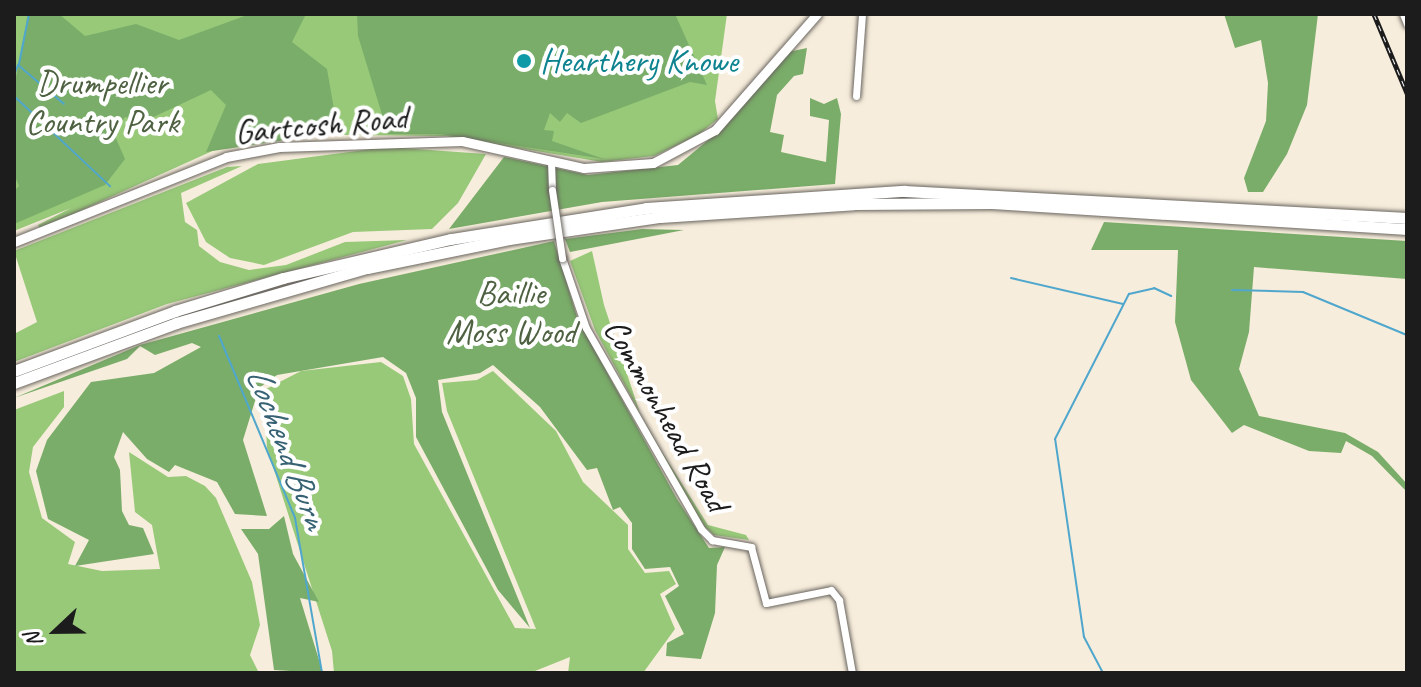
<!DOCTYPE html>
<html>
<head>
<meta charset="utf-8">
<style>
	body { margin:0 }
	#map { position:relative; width:1421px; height:687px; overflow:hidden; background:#f7eddc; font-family:Caveat,sans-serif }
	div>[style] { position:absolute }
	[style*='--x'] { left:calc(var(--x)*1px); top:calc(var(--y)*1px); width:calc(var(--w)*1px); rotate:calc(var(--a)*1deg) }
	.green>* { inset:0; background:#98c979 }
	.forest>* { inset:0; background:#7aad69 }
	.stream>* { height:2px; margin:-1px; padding:0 1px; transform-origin:1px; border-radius:1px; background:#50a7cd }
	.roads { filter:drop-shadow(0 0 2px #69655f) drop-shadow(0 0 2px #69655f) }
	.minor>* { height:7px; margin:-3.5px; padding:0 3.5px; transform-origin:3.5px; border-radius:3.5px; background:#fff }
	.major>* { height:9px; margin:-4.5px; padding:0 4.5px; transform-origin:4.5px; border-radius:4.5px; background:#fff }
	.highway>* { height:11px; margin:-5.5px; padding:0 5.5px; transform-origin:5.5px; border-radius:5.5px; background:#fff }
	.rail>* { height:5px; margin-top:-2.5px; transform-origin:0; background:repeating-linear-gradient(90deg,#fff 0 6px,#1c1c1c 0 12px); box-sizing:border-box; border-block:2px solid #1c1c1c }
	.bridges { filter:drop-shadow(0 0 2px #69655f) drop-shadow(0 0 2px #69655f) }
	.minor-bridge>* { height:7px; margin:-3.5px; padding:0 3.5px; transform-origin:3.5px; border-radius:3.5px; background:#fff }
	.dots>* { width:22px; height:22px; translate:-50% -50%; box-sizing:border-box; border:4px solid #fff; border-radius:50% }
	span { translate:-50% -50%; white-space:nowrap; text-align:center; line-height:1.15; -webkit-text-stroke:8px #fff; paint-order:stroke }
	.culture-label { font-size:34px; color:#0d838f }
	.left { translate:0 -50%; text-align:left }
	.park-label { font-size:34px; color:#4e6141 }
	.street-label { font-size:34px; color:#1c1c1c }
	.water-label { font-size:36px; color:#366274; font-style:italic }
	.frame { position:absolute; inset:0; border:16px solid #1c1c1c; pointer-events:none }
	.north { position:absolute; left:16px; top:591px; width:80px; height:80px; -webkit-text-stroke:6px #fff; paint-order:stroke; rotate:248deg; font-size:22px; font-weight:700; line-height:32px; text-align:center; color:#1c1c1c }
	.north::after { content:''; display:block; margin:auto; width:28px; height:36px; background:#1c1c1c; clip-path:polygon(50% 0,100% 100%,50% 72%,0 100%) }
</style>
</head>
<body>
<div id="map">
	<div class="green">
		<div style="clip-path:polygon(14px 14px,727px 14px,715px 101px,718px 119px,698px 135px,654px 156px,602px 162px,446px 136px,250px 134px,40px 229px,38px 225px,71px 208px,14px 231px)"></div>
		<div style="clip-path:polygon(387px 147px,486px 154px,458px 203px,432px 229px,353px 232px,264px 265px,230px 258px,206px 242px,186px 203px,258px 164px)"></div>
		<div style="clip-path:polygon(242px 166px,181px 193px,185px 222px,197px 230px,199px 246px,220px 262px,249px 270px,286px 265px,345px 242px,407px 240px,167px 304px,14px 362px,14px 334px,37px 322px,14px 251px,227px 167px)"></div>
		<div style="clip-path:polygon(592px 251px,604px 305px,640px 413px,660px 449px,708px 525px,746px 535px,749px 540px,714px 535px,704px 526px,674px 476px,595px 330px,570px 261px)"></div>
		<div style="clip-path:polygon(381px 362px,403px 376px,411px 399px,414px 444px,515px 628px,536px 629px,447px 411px,442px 383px,477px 380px,493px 371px,556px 431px,583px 482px,628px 525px,628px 549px,645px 573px,669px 571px,676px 584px,660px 594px,675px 629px,643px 673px,568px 673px,570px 657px,530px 673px,334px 673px,332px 651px,267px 448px,264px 390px,301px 371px)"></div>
		<div style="clip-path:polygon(64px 391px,64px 407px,33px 447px,29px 472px,42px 518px,75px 542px,68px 564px,102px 571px,160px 569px,152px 525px,135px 512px,129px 452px,168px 477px,186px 476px,205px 486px,216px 498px,252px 582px,260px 625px,250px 655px,259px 673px,14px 673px,14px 410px)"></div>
	</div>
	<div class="forest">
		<div style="clip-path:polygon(28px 14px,59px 14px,85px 36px,136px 24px,179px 40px,250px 14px,306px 14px,292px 42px,327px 69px,338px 132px,206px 152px,226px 105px,211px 90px,145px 121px,125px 117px,114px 134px,125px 159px,105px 185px,14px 224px,14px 191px,19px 186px,14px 174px,14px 88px)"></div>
		<div style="clip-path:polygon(357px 14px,675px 14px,707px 85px,690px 82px,581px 123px,567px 113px,560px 122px,550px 113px,544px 130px,554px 131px,552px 141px,604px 159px,441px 134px,388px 134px,358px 36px)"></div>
		<div style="clip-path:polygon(1224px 14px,1318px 14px,1307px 105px,1287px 154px,1263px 192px,1248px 192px,1244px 178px,1266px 121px,1268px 83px,1261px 40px,1235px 48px)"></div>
		<div style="clip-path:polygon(807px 48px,803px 74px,794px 76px,777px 95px,770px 132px,784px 135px,781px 152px,826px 162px,829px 120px,810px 116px,810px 98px,824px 104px,837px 98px,841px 114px,835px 184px,602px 202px,449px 229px,504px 157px,588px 175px,678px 165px,724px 127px,788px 52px)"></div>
		<div style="clip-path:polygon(1104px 222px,1407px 241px,1407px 279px,1254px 267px,1249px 332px,1239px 369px,1259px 416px,1345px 433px,1378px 452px,1407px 484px,1407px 492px,1372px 456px,1346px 441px,1341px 453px,1309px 451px,1244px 425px,1232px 433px,1191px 380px,1175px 322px,1178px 250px,1091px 250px)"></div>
		<div style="clip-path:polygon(642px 229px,684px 230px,570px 252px,565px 239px)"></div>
		<div style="clip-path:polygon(554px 241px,578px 320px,677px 499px,709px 548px,725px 547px,717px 565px,715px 613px,701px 659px,666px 656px,667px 643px,684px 634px,665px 596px,679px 586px,670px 567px,645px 569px,632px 549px,632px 523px,620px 507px,613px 510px,597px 468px,587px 470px,540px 407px,493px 365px,480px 373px,438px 380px,442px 412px,530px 628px,498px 590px,416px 437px,416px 398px,406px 373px,383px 357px,277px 375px,259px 388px,243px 440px,267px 516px,235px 514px,217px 482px,175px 465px,169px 472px,147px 459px,123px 432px,114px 457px,120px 470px,122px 511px,129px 525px,143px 528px,154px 554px,75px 566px,89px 540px,48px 519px,36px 471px,47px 440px,91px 382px,154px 373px,201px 347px,192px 343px,155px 355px,140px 346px,127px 359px,14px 398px,140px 345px,359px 284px)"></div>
		<div style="clip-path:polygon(284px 516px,293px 554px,319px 602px,300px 598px,323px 673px,274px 670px,258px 554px,241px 529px,269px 529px)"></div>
	</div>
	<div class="stream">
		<div style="--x:19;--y:64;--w:51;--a:-78.7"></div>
		<div style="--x:14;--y:75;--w:11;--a:-68"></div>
		<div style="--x:18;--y:65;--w:60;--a:40.3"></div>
		<div style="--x:14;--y:96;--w:132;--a:43.2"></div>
		<div style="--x:1011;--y:278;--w:115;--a:13.1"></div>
		<div style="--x:1232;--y:290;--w:71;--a:1.6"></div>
		<div style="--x:1303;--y:292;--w:113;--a:22.5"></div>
		<div style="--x:219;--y:336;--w:197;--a:67.3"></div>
		<div style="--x:295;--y:518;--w:157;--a:80.1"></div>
		<div style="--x:1103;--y:673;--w:41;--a:-117.8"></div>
		<div style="--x:1084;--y:637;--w:200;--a:-98.3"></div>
		<div style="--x:1055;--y:439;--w:163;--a:-63"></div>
		<div style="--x:1129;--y:294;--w:26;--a:-13"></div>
		<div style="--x:1154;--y:288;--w:19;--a:25"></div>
	</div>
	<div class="roads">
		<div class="minor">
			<div style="--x:1403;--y:14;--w:11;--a:68"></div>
			<div style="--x:856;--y:96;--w:82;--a:-85.8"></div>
			<div style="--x:551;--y:161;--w:29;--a:88"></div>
			<div style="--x:562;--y:258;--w:74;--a:71.1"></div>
			<div style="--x:586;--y:328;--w:232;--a:60.2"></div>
			<div style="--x:701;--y:529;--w:16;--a:45"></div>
			<div style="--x:712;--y:540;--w:40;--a:10"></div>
			<div style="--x:751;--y:547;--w:58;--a:75"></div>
			<div style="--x:766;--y:603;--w:66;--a:-11.3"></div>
			<div style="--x:831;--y:590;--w:13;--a:51"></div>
			<div style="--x:839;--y:600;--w:74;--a:79.9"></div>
		</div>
		<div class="major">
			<div style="--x:14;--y:242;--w:228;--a:-21.8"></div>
			<div style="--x:226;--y:157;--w:54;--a:-10.7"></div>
			<div style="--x:279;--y:147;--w:183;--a:-1.9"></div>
			<div style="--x:462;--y:141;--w:125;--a:12.5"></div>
			<div style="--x:584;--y:168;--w:69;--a:-4.1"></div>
			<div style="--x:653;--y:163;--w:70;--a:-28"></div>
			<div style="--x:715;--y:130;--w:154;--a:-48.7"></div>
		</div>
		<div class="highway">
			<div style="--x:14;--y:371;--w:172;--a:-20.4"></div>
			<div style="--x:175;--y:311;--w:113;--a:-17"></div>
			<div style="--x:283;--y:278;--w:172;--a:-13.1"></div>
			<div style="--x:451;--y:239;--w:197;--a:-9"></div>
			<div style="--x:646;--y:208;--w:259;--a:-3.8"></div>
			<div style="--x:904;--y:191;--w:504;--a:3.07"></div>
			<div style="--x:14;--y:383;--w:173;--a:-20.3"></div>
			<div style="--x:176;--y:323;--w:199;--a:-16.1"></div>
			<div style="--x:367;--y:268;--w:145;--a:-11.5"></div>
			<div style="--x:509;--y:239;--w:153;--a:-8.3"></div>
			<div style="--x:660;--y:217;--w:194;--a:-3.8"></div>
			<div style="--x:854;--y:204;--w:138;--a:-0.4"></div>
			<div style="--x:992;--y:203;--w:416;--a:3.6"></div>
		</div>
	</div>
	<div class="rail">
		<div style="--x:1374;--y:14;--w:86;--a:67.3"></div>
	</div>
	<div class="bridges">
		<div class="minor-bridge">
			<div style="--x:552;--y:190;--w:69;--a:81.6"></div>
		</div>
	</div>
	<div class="dots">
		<div style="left:524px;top:61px;background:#0f9aa8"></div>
	</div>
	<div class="culture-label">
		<span class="left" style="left:540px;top:61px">Hearthery Knowe</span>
	</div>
	<div class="park-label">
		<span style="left:102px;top:102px">Drumpellier<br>Country Park</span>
		<span style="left:511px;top:312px">Baillie<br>Moss Wood</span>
	</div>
	<div class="street-label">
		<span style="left:321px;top:124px;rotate:-5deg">Gartcosh Road</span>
		<span style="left:667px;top:415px;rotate:60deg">Commonhead Road</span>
	</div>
	<div class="water-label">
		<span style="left:287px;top:448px;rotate:69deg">Lochend Burn</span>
	</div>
	<div class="frame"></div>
	<div class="north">N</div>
</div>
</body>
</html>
